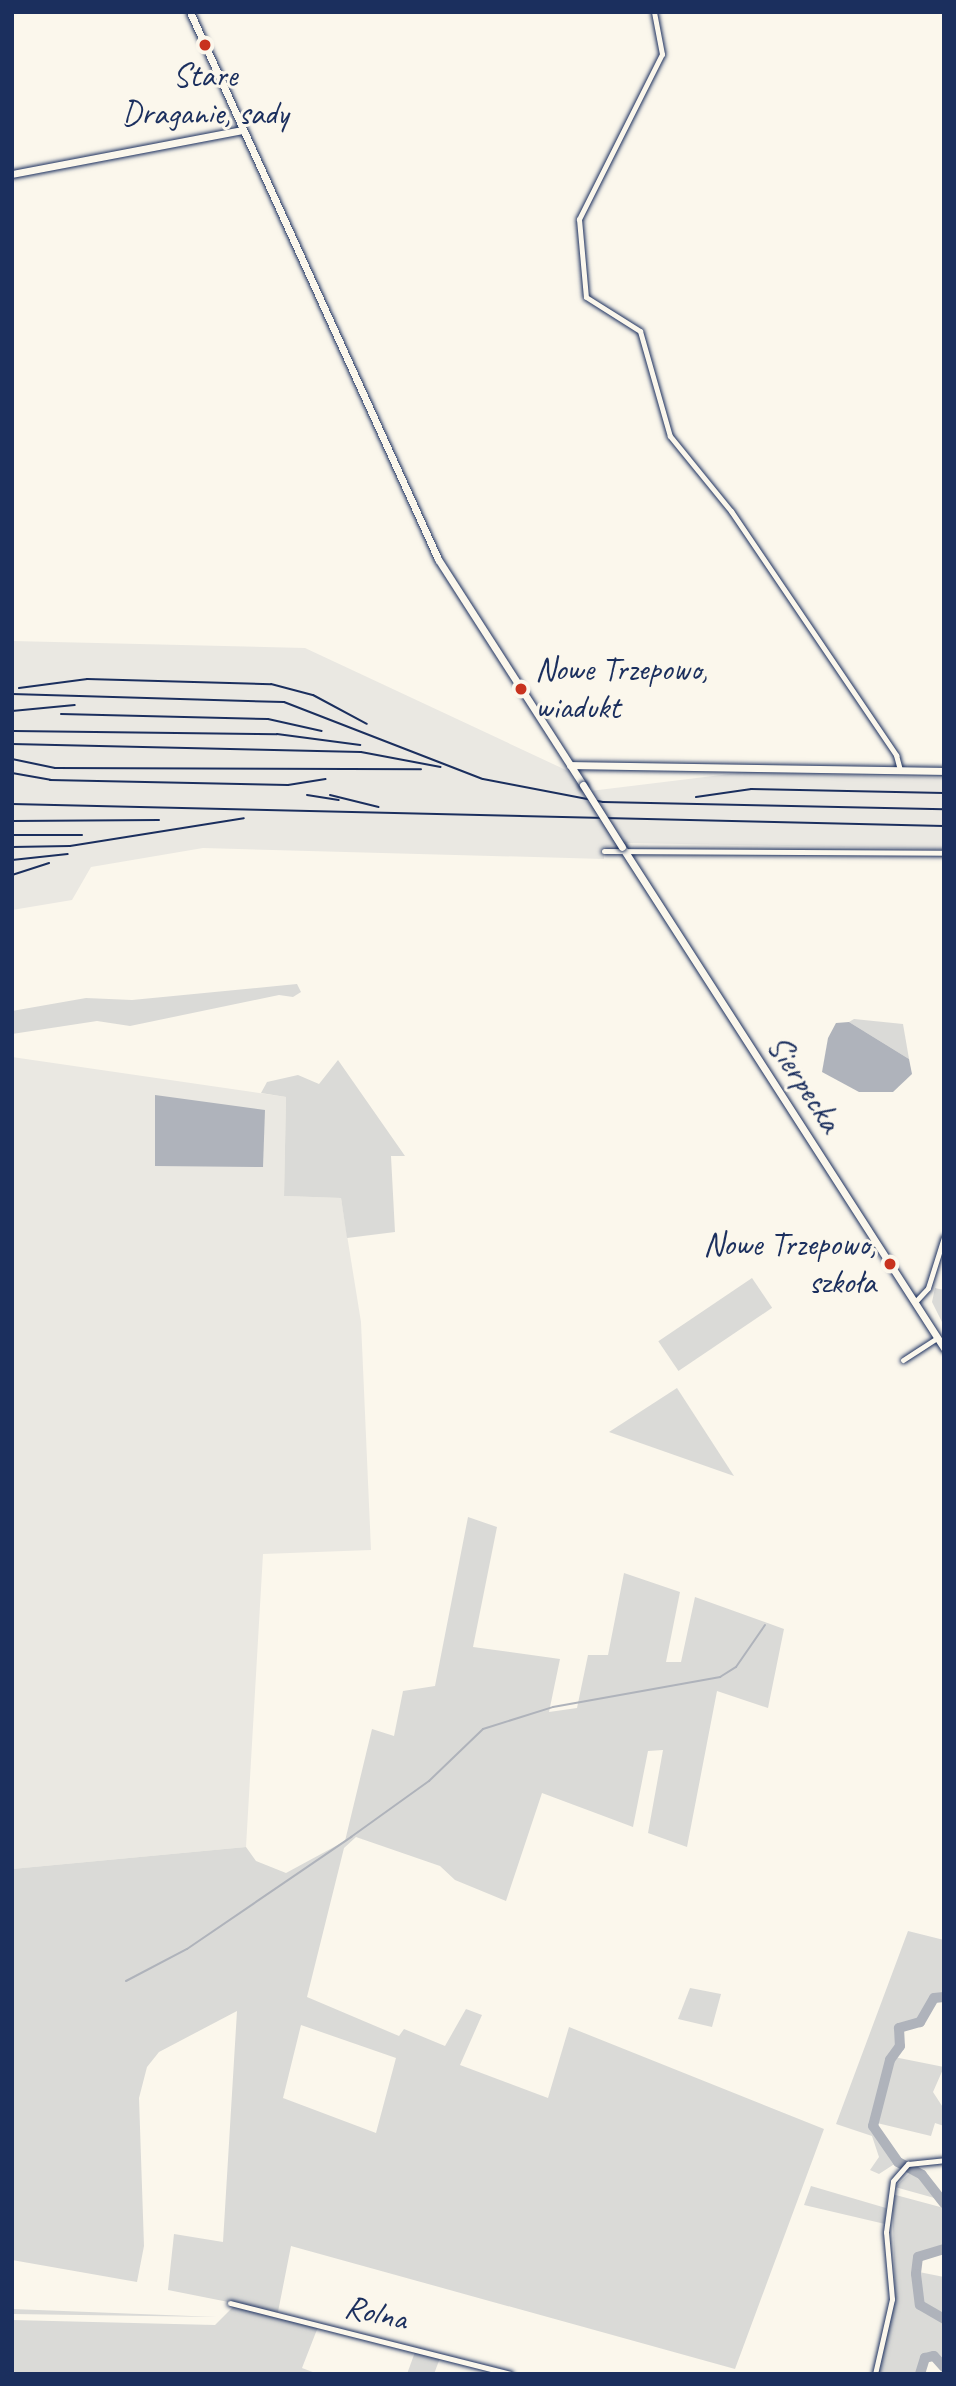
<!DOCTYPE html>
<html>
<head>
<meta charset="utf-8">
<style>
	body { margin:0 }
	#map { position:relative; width:956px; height:2386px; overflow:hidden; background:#fbf7ec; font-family:Caveat,sans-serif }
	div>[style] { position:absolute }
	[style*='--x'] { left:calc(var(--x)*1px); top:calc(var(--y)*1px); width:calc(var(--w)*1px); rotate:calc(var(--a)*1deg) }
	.built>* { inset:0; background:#eae8e2 }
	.green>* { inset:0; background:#dadad7; transform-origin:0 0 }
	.water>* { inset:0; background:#afb3bb }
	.stream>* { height:2px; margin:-1px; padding:0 1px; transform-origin:1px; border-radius:1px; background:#afb3bb }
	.river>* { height:10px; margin:-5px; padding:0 5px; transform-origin:5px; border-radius:5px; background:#afb3bb }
	.roads { filter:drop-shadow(0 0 2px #1b2f5e) drop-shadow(0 0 2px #1b2f5e) }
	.minor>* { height:5px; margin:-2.5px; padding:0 2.5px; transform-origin:2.5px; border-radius:2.5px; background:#fbf7ec }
	.tertiary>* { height:7px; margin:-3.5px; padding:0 3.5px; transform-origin:3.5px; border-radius:3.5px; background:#fbf7ec }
	.rail>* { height:2px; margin:-1px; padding:0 1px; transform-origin:1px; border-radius:1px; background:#1b2f5e }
	.bridges { filter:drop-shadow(0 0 2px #1b2f5e) drop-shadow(0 0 2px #1b2f5e) }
	.tertiary-bridge>* { height:7px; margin:-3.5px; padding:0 3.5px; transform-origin:3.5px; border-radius:3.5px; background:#fbf7ec }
	.dots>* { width:19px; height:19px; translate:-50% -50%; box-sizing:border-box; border:4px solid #fbf7ec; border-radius:50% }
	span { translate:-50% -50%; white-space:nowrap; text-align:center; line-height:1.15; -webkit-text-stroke:6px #fbf7ec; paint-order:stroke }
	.poi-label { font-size:33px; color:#1b2f5e }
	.left { translate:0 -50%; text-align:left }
	.right { translate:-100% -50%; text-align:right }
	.street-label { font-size:33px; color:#1b2f5e }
	.frame { position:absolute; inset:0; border:14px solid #1b2f5e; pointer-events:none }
</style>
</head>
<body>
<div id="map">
	<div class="built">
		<div style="clip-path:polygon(12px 641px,305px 648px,568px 771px,582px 792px,746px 772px,944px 778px,944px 849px,625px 843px,604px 847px,604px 859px,203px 848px,91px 867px,72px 900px,12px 910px)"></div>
		<div style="clip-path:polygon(12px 1057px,286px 1097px,284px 1196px,341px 1198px,361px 1322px,371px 1550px,263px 1554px,246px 1847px,12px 1869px)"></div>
	</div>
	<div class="green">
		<div style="clip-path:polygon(297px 984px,301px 992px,293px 997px,279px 995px,130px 1026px,97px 1021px,12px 1034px,12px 1011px,86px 998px,132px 1000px)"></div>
		<div style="clip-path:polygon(854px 1019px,903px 1024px,909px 1059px,849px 1022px)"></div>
		<div style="clip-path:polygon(338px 1060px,405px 1156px,391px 1156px,395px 1232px,347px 1238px,341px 1198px,284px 1196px,286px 1097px,261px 1093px,267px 1082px,298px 1075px,319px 1084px)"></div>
		<div style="left:752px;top:1278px;width:36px;height:113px;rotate:56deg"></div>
		<div style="clip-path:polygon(935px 1288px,944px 1290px,944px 1326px,932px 1302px)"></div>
		<div style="clip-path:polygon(677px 1388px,734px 1476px,609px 1432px)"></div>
		<div style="clip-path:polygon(evenodd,468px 1517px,497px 1527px,473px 1647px,560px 1659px,549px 1712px,577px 1708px,588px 1655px,608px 1655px,624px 1573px,680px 1592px,666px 1662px,681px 1662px,695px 1597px,784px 1629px,768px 1708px,717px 1691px,687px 1847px,648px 1833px,663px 1750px,648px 1751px,633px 1827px,542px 1793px,506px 1901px,455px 1880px,440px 1866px,356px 1837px,344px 1848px,307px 1997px,399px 2036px,404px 2029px,445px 2046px,466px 2009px,482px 2015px,460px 2065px,548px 2098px,569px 2027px,824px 2129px,735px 2369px,291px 2246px,278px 2312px,168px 2290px,174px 2234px,223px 2242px,237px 2011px,159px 2052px,147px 2067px,139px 2098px,144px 2246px,137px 2282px,12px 2260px,12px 1869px,246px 1847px,256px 1861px,286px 1873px,345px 1841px,372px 1729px,394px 1736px,403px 1691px,435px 1686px,468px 1517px,301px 2025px,396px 2058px,376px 2133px,283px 2098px,301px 2025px)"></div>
		<div style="clip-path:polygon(908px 1931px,944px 1940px,944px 1995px,933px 1997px,919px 2021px,895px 2029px,899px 2045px,889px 2057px,871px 2125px,896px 2163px,879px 2174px,870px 2170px,879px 2157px,872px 2136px,836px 2124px)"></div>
		<div style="clip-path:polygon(690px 1988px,721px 1994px,712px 2027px,678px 2019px)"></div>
		<div style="clip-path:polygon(894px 2057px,944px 2067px,933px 2092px,944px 2109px,944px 2126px,935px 2123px,931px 2136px,877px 2123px)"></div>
		<div style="clip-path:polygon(909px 2174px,920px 2175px,938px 2199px,895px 2187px)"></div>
		<div style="clip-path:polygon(811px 2186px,886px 2208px,885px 2224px,804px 2205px)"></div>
		<div style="clip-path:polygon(892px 2194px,944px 2208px,944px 2247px,935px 2255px,917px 2256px,914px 2272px,919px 2307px,944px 2320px,944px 2363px,926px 2357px,919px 2374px,877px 2374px,895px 2292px)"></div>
		<div style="clip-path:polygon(919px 2272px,944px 2277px,944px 2317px,920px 2302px)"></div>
		<div style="clip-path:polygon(234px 2306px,318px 2327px,302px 2368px,318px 2374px,12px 2374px,12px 2320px,215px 2325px)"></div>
		<div style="clip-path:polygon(12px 2309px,217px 2317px,12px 2314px)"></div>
		<div style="clip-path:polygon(415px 2352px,440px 2358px,434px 2374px,407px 2374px)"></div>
	</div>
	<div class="water">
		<div style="clip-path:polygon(849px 1022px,909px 1059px,912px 1074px,893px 1092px,859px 1092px,822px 1072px,828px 1038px,836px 1023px)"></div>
		<div style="clip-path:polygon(155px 1095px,265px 1110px,263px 1167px,155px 1166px)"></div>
	</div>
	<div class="stream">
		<div style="--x:126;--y:1981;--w:69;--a:-27.7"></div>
		<div style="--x:187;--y:1949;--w:199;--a:-34.3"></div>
		<div style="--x:351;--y:1837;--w:96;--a:-35.7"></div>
		<div style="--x:429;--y:1781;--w:75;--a:-43.9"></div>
		<div style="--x:483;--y:1729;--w:73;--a:-17.4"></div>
		<div style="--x:553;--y:1707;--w:170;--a:-10.2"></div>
		<div style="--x:720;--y:1677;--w:19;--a:-32"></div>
		<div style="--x:736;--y:1667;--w:51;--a:-55.4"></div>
	</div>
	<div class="river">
		<div style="--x:944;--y:1997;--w:10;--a:174"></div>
		<div style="--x:934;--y:1998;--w:28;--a:120"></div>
		<div style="--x:920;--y:2022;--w:22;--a:164"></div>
		<div style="--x:899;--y:2028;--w:18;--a:87"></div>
		<div style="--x:900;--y:2046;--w:17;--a:126"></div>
		<div style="--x:890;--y:2060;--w:68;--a:104.4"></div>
		<div style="--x:873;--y:2126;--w:44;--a:55.2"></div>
		<div style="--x:898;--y:2162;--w:27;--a:28"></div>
		<div style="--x:922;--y:2175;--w:36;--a:52"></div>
		<div style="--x:944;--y:2249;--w:27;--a:163"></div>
		<div style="--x:918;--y:2257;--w:17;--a:97"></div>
		<div style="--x:916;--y:2274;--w:31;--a:83"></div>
		<div style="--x:920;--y:2305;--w:28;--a:30"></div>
		<div style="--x:920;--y:2374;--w:17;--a:-73"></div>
		<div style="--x:925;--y:2358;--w:9;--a:-13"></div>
		<div style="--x:934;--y:2356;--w:15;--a:48"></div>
	</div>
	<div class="roads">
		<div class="minor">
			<div style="--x:654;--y:12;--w:43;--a:79.2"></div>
			<div style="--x:662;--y:54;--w:185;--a:116.7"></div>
			<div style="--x:579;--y:219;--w:78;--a:84.9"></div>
			<div style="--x:586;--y:297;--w:64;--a:32.2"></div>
			<div style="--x:640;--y:331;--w:109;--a:74.1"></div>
			<div style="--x:670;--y:436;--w:97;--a:50.9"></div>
			<div style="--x:731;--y:511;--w:295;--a:55.9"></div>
			<div style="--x:896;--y:755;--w:16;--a:75"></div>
			<div style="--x:604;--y:851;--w:340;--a:0.3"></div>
			<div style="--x:915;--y:1302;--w:19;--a:-47"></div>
			<div style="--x:928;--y:1288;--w:53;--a:-72.6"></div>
			<div style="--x:903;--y:1360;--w:40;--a:-32.9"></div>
			<div style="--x:230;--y:2303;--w:289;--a:14.2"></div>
			<div style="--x:875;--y:2374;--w:77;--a:-77.2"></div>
			<div style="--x:892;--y:2299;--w:67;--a:-95.1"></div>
			<div style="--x:886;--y:2232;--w:51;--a:-82.2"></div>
			<div style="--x:893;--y:2181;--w:23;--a:-49"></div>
			<div style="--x:908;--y:2164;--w:36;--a:-6"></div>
		</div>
		<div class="tertiary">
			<div style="--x:190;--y:12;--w:601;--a:65.61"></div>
			<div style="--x:438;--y:559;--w:269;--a:57.3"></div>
			<div style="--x:12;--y:174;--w:235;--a:-10.8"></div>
			<div style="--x:570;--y:765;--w:374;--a:0.9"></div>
			<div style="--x:622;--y:847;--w:596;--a:57.27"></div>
		</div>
	</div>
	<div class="rail">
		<div style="--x:19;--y:688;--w:69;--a:-7.5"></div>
		<div style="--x:87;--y:679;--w:184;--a:1.6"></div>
		<div style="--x:271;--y:684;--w:43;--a:14.7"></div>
		<div style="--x:313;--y:695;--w:61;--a:28.2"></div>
		<div style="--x:12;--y:694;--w:272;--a:1.7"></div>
		<div style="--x:284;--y:702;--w:213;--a:21.2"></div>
		<div style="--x:483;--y:779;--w:122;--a:10.9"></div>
		<div style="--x:603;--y:802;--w:341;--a:1.2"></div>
		<div style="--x:12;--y:711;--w:63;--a:-5.4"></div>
		<div style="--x:61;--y:714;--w:207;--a:1.4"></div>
		<div style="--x:268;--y:719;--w:55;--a:12.5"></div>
		<div style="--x:14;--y:731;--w:263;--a:0.7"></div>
		<div style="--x:277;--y:734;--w:84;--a:7.5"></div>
		<div style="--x:12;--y:744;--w:349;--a:1.3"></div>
		<div style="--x:361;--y:752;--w:81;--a:10.6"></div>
		<div style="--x:12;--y:759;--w:44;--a:11.8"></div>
		<div style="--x:55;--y:768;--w:366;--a:0.2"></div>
		<div style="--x:12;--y:773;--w:39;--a:10"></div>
		<div style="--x:50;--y:780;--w:238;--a:1.2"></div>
		<div style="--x:288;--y:785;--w:38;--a:-9"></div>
		<div style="--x:307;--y:795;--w:32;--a:9"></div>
		<div style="--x:330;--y:795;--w:50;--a:13.8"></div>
		<div style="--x:696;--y:797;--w:56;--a:-8.3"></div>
		<div style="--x:751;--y:789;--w:193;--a:1.2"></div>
		<div style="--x:12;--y:804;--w:932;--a:1.35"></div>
		<div style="--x:12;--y:821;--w:147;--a:-0.4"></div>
		<div style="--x:12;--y:835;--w:70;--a:0"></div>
		<div style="--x:12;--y:847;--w:58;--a:-1"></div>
		<div style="--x:70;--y:846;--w:176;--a:-9.1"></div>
		<div style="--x:12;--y:860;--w:56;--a:-6.1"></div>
		<div style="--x:12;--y:875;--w:39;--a:-18"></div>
	</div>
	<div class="bridges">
		<div class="tertiary-bridge">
			<div style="--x:583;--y:785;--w:73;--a:57.8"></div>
		</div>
	</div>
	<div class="dots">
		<div style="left:205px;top:45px;background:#c8321e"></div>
		<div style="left:521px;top:689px;background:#c8321e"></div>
		<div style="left:890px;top:1264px;background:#c8321e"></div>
	</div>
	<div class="poi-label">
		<span style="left:205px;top:95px">Stare<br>Draganie, sady</span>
		<span class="left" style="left:535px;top:689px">Nowe Trzepowo,<br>wiadukt</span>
		<span class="right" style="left:876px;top:1264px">Nowe Trzepowo,<br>szkoła</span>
	</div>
	<div class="street-label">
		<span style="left:804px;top:1084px;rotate:57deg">Sierpecka</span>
		<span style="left:376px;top:2313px;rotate:13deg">Rolna</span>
	</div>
	<div class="frame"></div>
</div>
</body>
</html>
